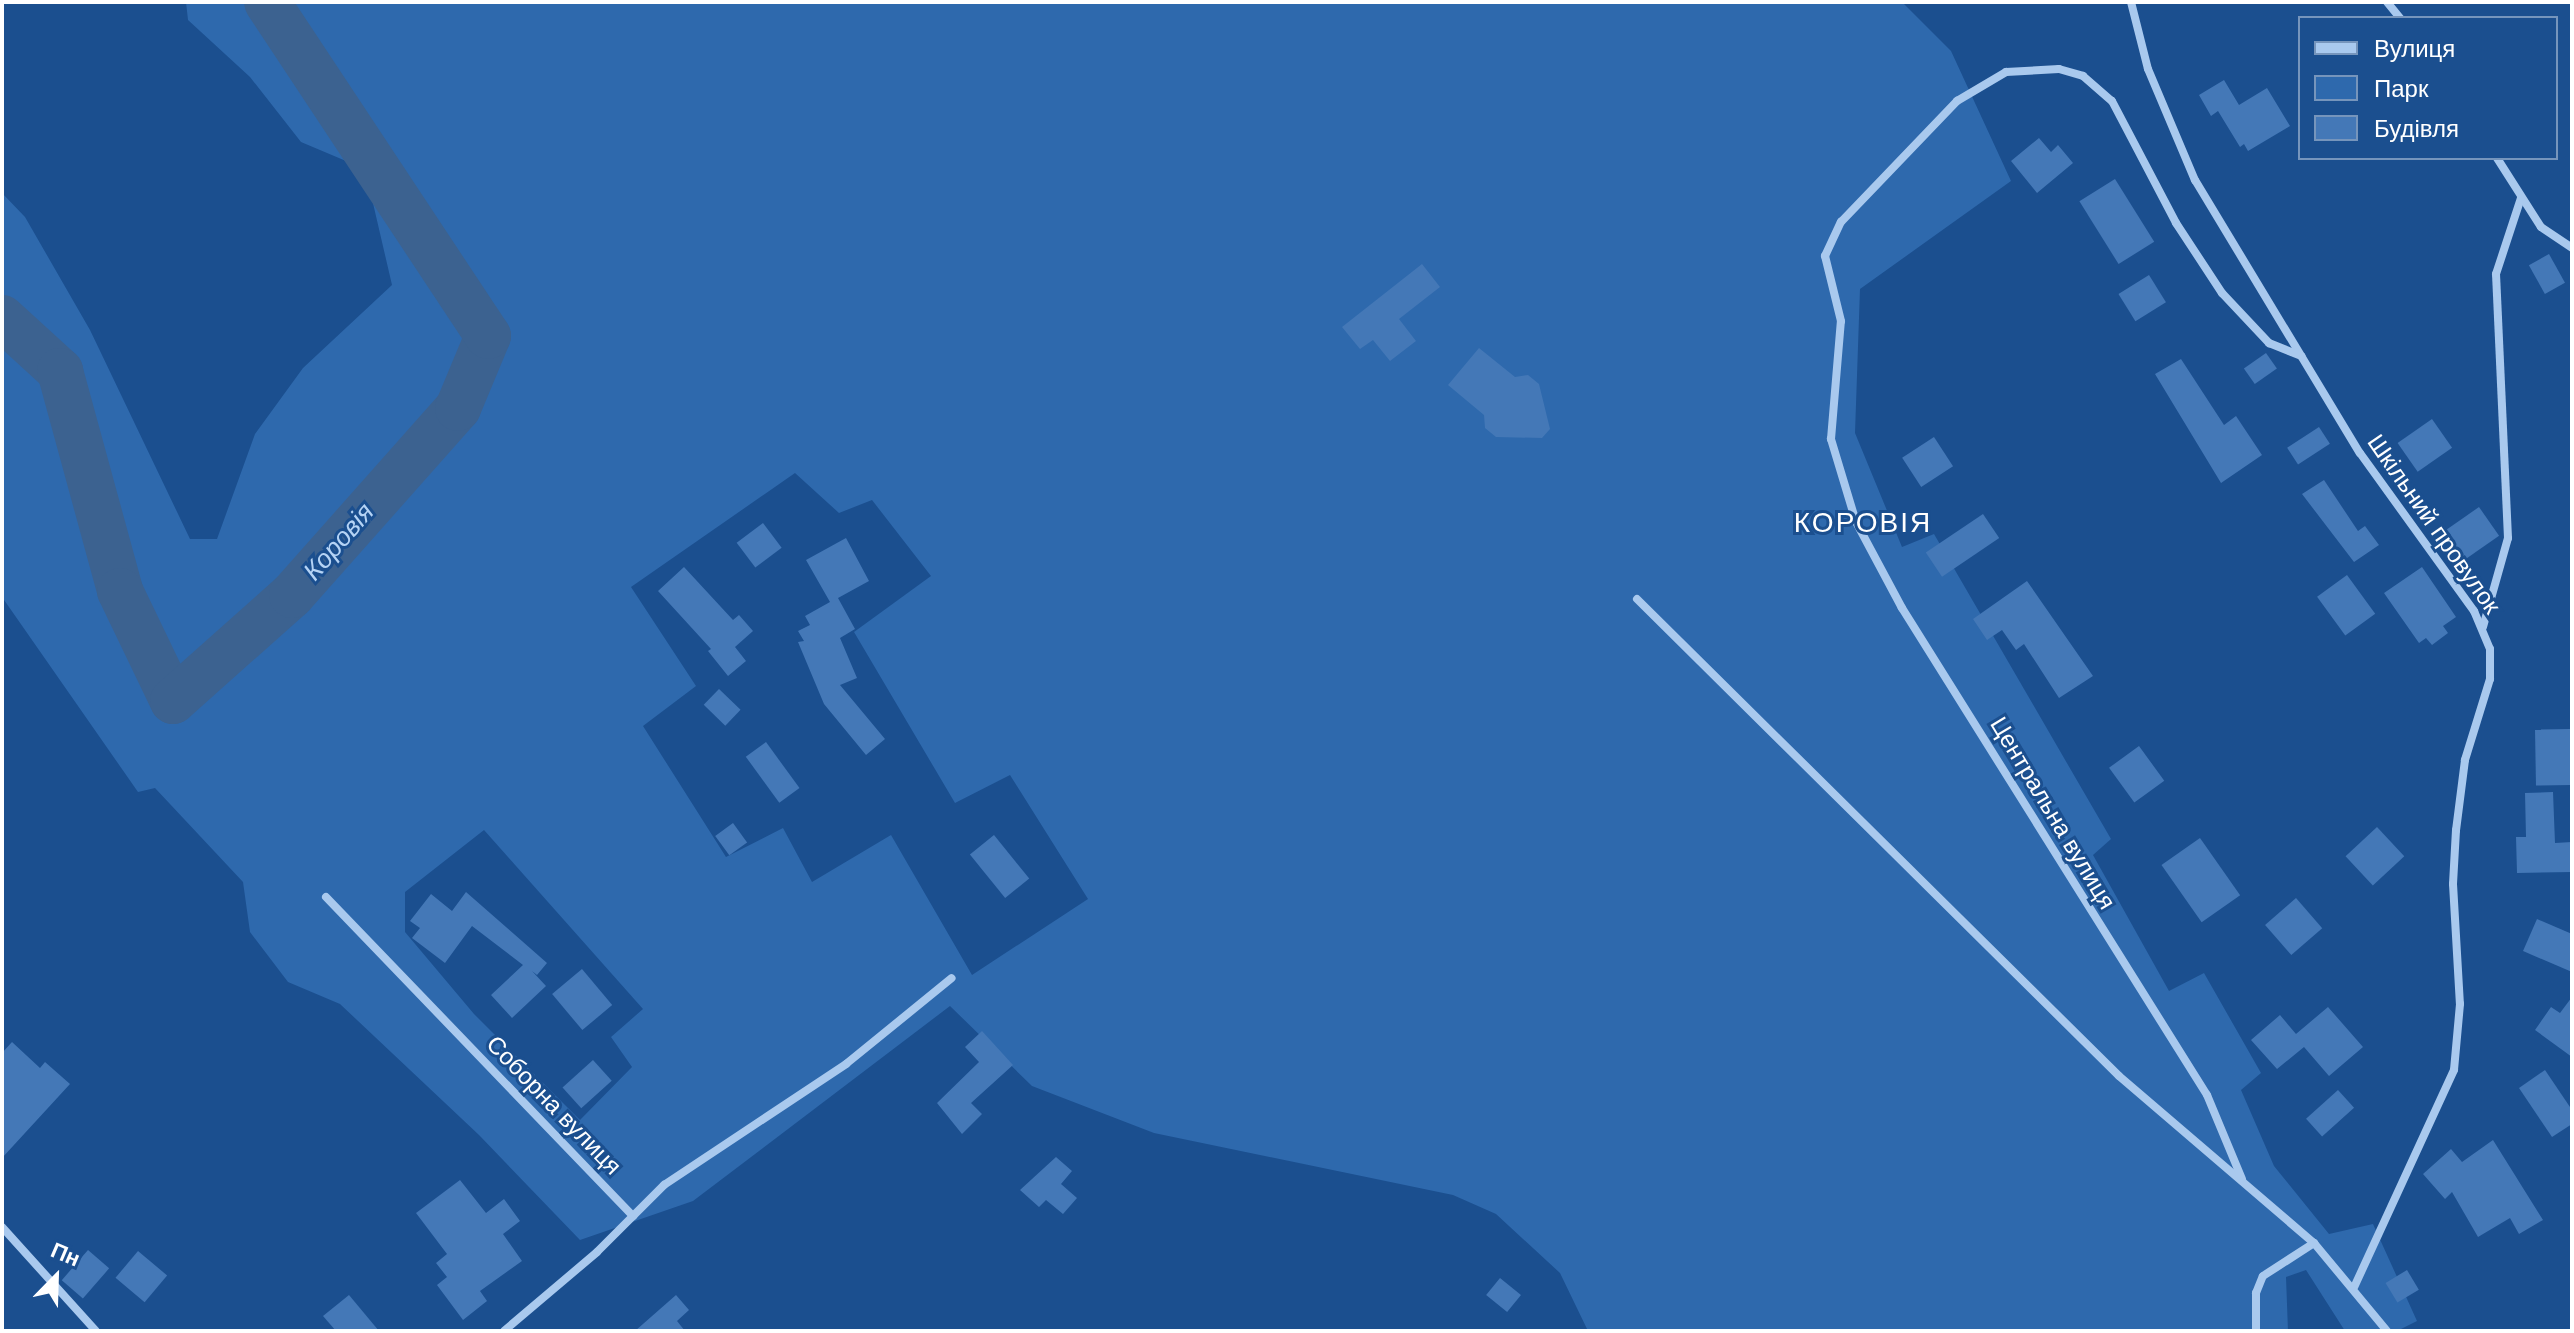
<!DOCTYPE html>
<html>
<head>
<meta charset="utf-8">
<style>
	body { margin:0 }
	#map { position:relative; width:2574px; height:1333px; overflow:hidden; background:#1b4f8f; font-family:"DM Sans",sans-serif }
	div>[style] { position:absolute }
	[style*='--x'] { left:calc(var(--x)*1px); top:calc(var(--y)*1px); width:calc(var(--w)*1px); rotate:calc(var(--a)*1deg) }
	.green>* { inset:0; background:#2e69ad }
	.river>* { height:46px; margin:-23px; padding:0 23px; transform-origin:23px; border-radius:23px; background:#3c6290 }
	.building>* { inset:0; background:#4478b7; transform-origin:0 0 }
	.minor>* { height:8px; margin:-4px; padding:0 4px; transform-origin:4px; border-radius:4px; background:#a9c9ee }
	span { translate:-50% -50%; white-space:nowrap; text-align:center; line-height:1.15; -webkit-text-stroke:6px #1b4f8f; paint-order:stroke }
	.street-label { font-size:24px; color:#fff }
	.water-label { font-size:26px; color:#b5d3f5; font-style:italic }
	.quarter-label { font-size:28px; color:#fff; letter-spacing:2px }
	.frame { position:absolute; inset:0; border:4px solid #fff; pointer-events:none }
	.legend { position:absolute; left:2298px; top:16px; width:260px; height:144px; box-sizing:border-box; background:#1b4f8f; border:2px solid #7695bc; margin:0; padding:10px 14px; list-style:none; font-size:24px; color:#fff }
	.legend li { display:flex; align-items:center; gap:16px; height:40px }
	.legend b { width:40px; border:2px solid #7695bc }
	.north { position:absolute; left:16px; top:1237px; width:80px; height:80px; -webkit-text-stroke:6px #1b4f8f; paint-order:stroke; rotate:23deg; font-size:22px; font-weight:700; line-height:32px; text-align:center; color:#fff }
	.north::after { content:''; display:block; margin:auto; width:28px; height:36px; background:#fff; clip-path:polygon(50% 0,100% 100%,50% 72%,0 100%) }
</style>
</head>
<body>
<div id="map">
	<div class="green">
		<div style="clip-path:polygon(evenodd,186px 2px,1902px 2px,1951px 51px,2011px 181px,1860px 289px,1855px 433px,1902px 547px,1934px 534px,2111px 839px,2093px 855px,2169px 991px,2204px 973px,2261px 1073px,2241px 1090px,2274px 1166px,2329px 1234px,2373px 1224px,2417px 1321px,2397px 1331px,2345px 1331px,2306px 1270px,2286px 1277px,2288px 1331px,1588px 1331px,1560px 1273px,1496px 1214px,1453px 1195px,1154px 1133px,1032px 1086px,950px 1006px,693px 1201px,580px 1240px,479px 1135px,340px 1004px,288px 982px,250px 932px,243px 882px,155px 788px,138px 792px,2px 597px,2px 193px,25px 217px,90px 330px,190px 539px,217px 539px,255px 434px,303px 368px,392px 285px,369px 186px,346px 161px,301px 142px,250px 77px,188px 20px,186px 2px,795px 473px,839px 513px,872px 500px,931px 576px,854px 632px,955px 803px,1010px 775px,1088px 899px,972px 975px,891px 835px,812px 882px,783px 828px,726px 857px,643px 726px,696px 686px,631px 587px,795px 473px,186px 2px,484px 830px,643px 1009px,611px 1037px,632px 1067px,580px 1120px,474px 1014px,405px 932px,405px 892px,484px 830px)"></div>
	</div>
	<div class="river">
		<div style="--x:2;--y:318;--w:79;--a:42.4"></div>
		<div style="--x:60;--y:371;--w:228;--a:74.7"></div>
		<div style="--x:120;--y:591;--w:122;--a:64.3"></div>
		<div style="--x:173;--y:701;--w:159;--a:-41.7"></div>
		<div style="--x:292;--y:595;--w:250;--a:-48.4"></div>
		<div style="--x:458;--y:408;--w:78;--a:-67.4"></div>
		<div style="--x:488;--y:336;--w:400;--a:-123.5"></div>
	</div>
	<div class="building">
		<div style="clip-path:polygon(2224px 80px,2239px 105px,2267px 88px,2290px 126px,2248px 151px,2244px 144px,2240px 147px,2218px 111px,2211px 116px,2199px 95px)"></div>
		<div style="clip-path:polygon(2039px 138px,2051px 152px,2058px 145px,2073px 163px,2037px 193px,2011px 161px)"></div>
		<div style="left:2115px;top:179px;width:74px;height:42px;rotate:58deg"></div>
		<div style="left:2549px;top:254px;width:33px;height:23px;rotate:61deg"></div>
		<div style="clip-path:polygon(1422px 264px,1440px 287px,1399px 319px,1416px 341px,1390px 361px,1373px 340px,1360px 349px,1342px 327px)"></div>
		<div style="left:2149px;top:275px;width:32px;height:36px;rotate:58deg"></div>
		<div style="clip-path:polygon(1479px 348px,1515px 377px,1528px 375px,1539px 384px,1550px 429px,1542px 438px,1496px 437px,1485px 428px,1484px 415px,1448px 385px)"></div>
		<div style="left:2266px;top:353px;width:19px;height:27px;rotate:55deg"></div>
		<div style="clip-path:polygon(2181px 359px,2224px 425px,2236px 416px,2262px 455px,2221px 483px,2155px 374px)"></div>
		<div style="left:2432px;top:419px;width:35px;height:42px;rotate:55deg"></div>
		<div style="left:2319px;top:427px;width:20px;height:38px;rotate:57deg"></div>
		<div style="left:1934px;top:437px;width:35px;height:38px;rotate:57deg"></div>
		<div style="clip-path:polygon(2324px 480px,2358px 531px,2365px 526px,2379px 545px,2354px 562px,2302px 494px)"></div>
		<div style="left:2479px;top:507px;width:35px;height:42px;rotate:55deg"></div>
		<div style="left:1983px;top:514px;width:29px;height:69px;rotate:56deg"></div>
		<div style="left:763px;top:523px;width:31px;height:33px;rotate:53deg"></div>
		<div style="clip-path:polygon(846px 538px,869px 581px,838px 598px,855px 629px,840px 638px,857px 678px,840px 685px,885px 739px,866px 755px,824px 704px,798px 642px,804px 641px,798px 631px,810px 625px,805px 616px,830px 602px,806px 560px)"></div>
		<div style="clip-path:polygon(684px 567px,733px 620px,739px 615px,753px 631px,735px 647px,746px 661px,728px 676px,708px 651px,711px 649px,658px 591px)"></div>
		<div style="clip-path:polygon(2422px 567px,2456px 617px,2443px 626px,2448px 633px,2432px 645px,2426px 638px,2419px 643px,2384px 593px)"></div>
		<div style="left:2347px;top:575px;width:48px;height:37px;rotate:54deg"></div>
		<div style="clip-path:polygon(2027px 581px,2093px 676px,2059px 698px,2024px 644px,2016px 650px,2002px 630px,1987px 640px,1973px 619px)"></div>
		<div style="left:719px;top:689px;width:30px;height:22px;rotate:44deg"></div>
		<div style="left:2570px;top:729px;width:56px;height:35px;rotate:89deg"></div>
		<div style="left:766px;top:742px;width:57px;height:25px;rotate:54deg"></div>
		<div style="left:2139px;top:746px;width:43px;height:37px;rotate:54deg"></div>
		<div style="clip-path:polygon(2553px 792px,2555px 843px,2572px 842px,2572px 872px,2517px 873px,2516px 837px,2526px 837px,2525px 793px)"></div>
		<div style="left:733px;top:823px;width:24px;height:22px;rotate:54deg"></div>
		<div style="left:2377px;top:827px;width:40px;height:43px;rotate:47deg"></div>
		<div style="left:994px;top:835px;width:56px;height:31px;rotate:51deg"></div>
		<div style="left:2200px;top:838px;width:70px;height:47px;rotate:55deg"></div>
		<div style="clip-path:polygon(466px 892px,547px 963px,537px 975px,532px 971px,546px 986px,512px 1018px,491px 995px,523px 965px,472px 926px,445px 963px,412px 938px,420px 928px,410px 921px,431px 894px,452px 911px)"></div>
		<div style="left:2296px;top:898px;width:40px;height:41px;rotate:49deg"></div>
		<div style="clip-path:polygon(2537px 919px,2572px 934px,2572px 972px,2523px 951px)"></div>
		<div style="left:582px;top:969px;width:47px;height:39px;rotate:50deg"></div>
		<div style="clip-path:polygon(2572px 997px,2572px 1057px,2535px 1030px,2551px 1007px,2560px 1013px)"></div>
		<div style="clip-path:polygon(2328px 1007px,2363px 1047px,2329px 1076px,2304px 1047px,2277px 1069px,2251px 1040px,2280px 1015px,2296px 1034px)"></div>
		<div style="clip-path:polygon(982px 1031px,1013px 1065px,971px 1103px,982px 1114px,962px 1134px,937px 1103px,979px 1062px,965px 1047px)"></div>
		<div style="clip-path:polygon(12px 1042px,40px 1068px,45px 1062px,70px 1084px,2px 1158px,2px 1053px)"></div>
		<div style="left:593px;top:1060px;width:28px;height:41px;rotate:48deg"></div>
		<div style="clip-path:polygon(2545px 1070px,2572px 1110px,2572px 1124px,2552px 1137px,2519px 1088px)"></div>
		<div style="left:2338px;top:1090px;width:24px;height:43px;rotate:48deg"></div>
		<div style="clip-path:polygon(2493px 1140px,2543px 1220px,2519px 1234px,2510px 1218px,2478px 1237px,2452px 1192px,2445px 1199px,2423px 1174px,2451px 1149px,2462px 1162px)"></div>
		<div style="clip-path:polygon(1056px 1157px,1072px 1171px,1061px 1184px,1077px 1198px,1063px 1214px,1046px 1200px,1039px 1207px,1020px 1190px)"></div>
		<div style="clip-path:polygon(460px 1180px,486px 1213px,504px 1199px,520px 1221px,503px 1234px,522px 1261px,480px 1291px,487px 1301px,463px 1320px,437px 1285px,447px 1277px,436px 1263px,447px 1254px,416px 1213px)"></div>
		<div style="left:88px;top:1250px;width:28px;height:40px;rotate:41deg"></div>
		<div style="left:138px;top:1251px;width:38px;height:35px;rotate:40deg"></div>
		<div style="left:2407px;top:1270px;width:23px;height:25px;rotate:59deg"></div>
		<div style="left:1500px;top:1278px;width:27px;height:22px;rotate:39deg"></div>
		<div style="clip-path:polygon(349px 1295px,379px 1331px,336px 1331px,323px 1316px)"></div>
		<div style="clip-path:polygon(676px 1295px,689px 1310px,677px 1321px,685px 1331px,635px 1331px)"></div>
	</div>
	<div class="minor">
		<div style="--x:2131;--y:2;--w:69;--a:75.8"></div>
		<div style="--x:2148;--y:69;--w:121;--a:67.1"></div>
		<div style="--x:2195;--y:180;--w:319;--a:58.9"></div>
		<div style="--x:2360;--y:453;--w:195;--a:54.2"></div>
		<div style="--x:2474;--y:611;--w:41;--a:67.2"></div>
		<div style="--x:2490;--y:649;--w:30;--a:90"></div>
		<div style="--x:2490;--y:679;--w:85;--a:107.2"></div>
		<div style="--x:2465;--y:760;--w:71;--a:97.3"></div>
		<div style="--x:2456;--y:830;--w:54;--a:93.2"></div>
		<div style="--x:2453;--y:884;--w:120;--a:86.7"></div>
		<div style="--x:2460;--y:1004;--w:66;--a:95.2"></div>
		<div style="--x:2454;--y:1070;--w:239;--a:114.7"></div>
		<div style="--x:2387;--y:2;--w:21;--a:51"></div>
		<div style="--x:2497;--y:158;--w:82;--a:57.5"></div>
		<div style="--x:2541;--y:227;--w:37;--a:34"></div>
		<div style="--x:1637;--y:599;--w:678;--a:44.7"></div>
		<div style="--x:2119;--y:1076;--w:257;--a:40.6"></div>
		<div style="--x:2314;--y:1243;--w:114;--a:50.3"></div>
		<div style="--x:2483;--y:627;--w:92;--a:-74.3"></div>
		<div style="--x:2508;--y:538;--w:264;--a:-92.6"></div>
		<div style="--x:2496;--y:274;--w:80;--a:-71.8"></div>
		<div style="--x:326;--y:897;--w:443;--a:46.1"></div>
		<div style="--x:2242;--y:1179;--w:91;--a:-112.6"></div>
		<div style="--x:2207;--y:1095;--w:575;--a:-122.06"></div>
		<div style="--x:1902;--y:608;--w:98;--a:-118.1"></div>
		<div style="--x:1856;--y:522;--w:87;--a:-106.8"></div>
		<div style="--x:1831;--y:439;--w:118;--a:-85.2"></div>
		<div style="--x:1841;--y:321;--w:67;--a:-103.8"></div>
		<div style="--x:1825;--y:256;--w:38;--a:-65"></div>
		<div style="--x:1841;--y:222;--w:168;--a:-46.2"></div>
		<div style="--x:1957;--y:101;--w:57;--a:-30.6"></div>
		<div style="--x:2006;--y:72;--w:53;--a:-3.2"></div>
		<div style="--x:2059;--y:69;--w:25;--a:16"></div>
		<div style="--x:2083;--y:76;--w:38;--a:41"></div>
		<div style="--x:2112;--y:101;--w:138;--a:62.3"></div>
		<div style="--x:2176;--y:223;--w:84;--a:56.7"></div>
		<div style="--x:2222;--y:293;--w:69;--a:46.8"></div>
		<div style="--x:2269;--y:343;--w:35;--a:22"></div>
		<div style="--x:2;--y:1227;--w:140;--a:47.9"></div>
		<div style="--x:504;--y:1331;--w:122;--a:-40.3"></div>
		<div style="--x:597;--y:1252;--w:95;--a:-45"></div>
		<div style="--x:664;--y:1185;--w:219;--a:-33.6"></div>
		<div style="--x:846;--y:1064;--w:136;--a:-39.1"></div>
		<div style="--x:2256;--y:1331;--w:38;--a:-90"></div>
		<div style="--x:2256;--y:1293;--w:18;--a:-68"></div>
		<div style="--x:2263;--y:1276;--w:61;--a:-32.9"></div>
	</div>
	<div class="street-label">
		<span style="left:2434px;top:524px;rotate:55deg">Шкільний провулок</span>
		<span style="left:2053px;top:813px;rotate:59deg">Центральна вулиця</span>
		<span style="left:554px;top:1105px;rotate:46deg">Соборна вулиця</span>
	</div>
	<div class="water-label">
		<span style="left:339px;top:542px;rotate:-49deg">Коровія</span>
	</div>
	<div class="quarter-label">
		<span style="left:1863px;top:523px">КОРОВІЯ</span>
	</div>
	<div class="frame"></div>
	<ul class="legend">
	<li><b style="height:10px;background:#a9c9ee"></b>Вулиця</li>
	<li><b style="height:22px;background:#2e69ad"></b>Парк</li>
	<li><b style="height:22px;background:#4478b7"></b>Будівля</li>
	</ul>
	<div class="north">Пн</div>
</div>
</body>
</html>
